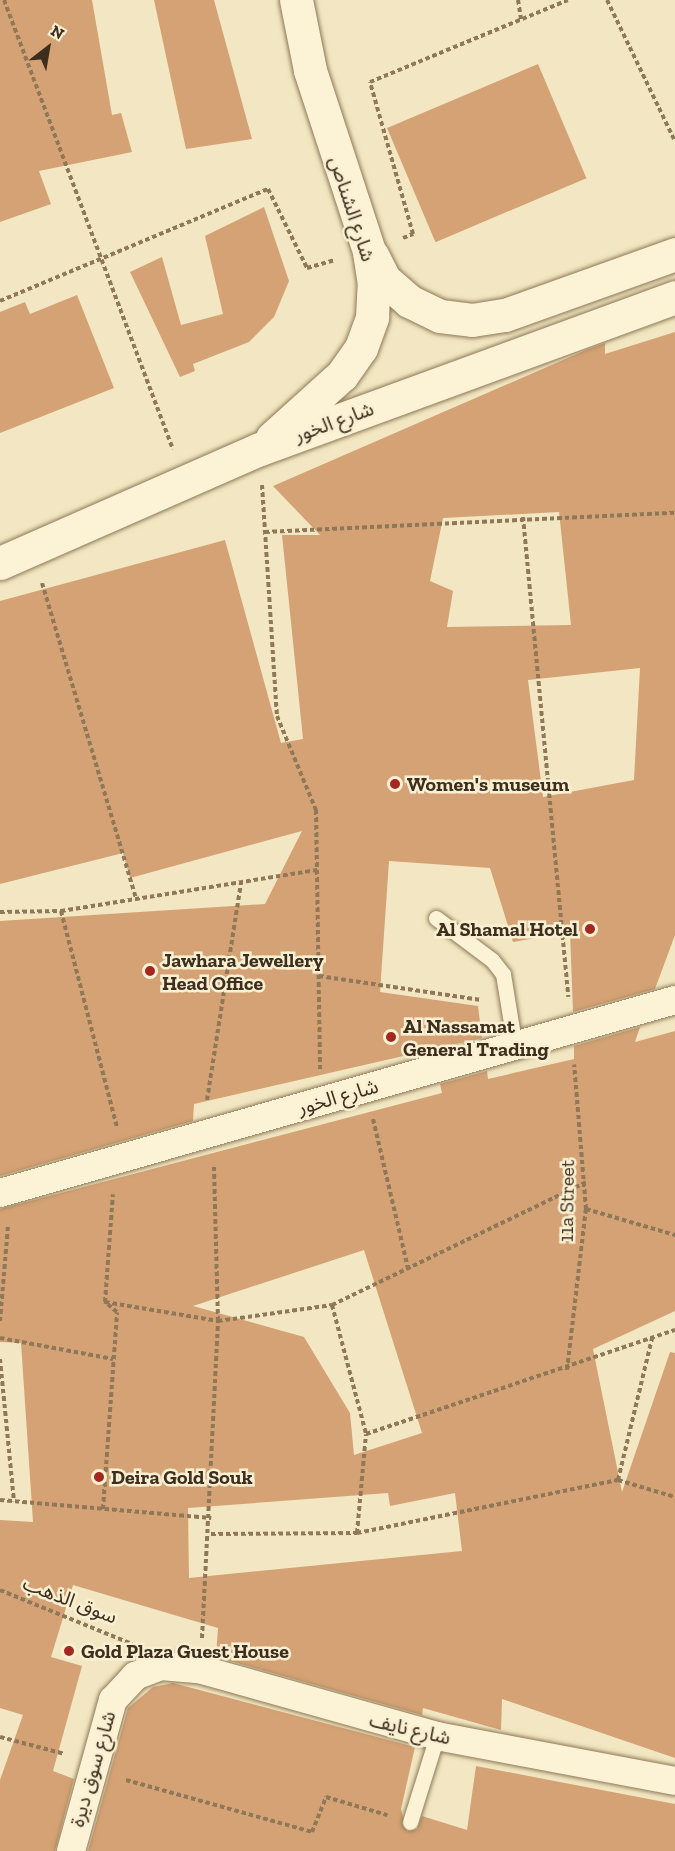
<!DOCTYPE html>
<html>
<head>
<meta charset="utf-8">
<style>
	body { margin:0 }
	#map { position:relative; width:675px; height:1851px; overflow:hidden; background:#f2e7c2; font-family:"Zilla Slab","Noto Sans Arabic",serif }
	div>[style] { position:absolute }
	[style*='--x'] { left:calc(var(--x)*1px); top:calc(var(--y)*1px); width:calc(var(--w)*1px); rotate:calc(var(--a)*1deg) }
	.building>* { inset:0; background:#d4a274; transform-origin:0 0 }
	.path>* { height:4px; margin-top:-2px; transform-origin:0; background:repeating-linear-gradient(90deg,#8e7857 0 4.5px,transparent 0 7.5px) }
	.roads { filter:drop-shadow(0 0 2px #8e7857) drop-shadow(0 0 2px #8e7857) }
	.service>* { height:15px; margin:-7.5px; padding:0 7.5px; transform-origin:7.5px; border-radius:7.5px; background:#fcf3d7 }
	.minor>* { height:28px; margin:-14px; padding:0 14px; transform-origin:14px; border-radius:14px; background:#fcf3d7 }
	.secondary>* { height:33px; margin:-16.5px; padding:0 16.5px; transform-origin:16.5px; border-radius:16.5px; background:#fcf3d7 }
	.dots>* { width:16px; height:16px; translate:-50% -50%; box-sizing:border-box; border:3px solid #f9f0d3; border-radius:50% }
	span { translate:-50% -50%; white-space:nowrap; text-align:center; line-height:1.15; -webkit-text-stroke:5px #f9f0d3; paint-order:stroke }
	.street-label { font-size:20px; color:#3d2e1d }
	.poi-label { font-size:20px; color:#3d2e1d; font-weight:700 }
	.left { translate:0 -50%; text-align:left }
	.right { translate:-100% -50%; text-align:right }
	.north { position:absolute; left:18px; top:18px; width:60px; height:60px; -webkit-text-stroke:4px #f9f0d3; paint-order:stroke; rotate:31deg; font-size:16px; font-weight:700; line-height:24px; text-align:center; color:#3d2e1d }
	.north::after { content:''; display:block; margin:auto; width:21px; height:27px; background:#3d2e1d; clip-path:polygon(50% 0,100% 100%,50% 72%,0 100%) }
</style>
</head>
<body>
<div id="map">
	<div class="building">
		<div style="clip-path:polygon(0 0,92px 0,112px 115px,121px 113px,132px 152px,39px 171px,51px 204px,0 222px)"></div>
		<div style="clip-path:polygon(154px 0,214px 0,252px 139px,186px 149px)"></div>
		<div style="left:538px;top:64px;width:124px;height:164px;rotate:67deg"></div>
		<div style="clip-path:polygon(264px 207px,289px 281px,274px 317px,249px 342px,193px 364px,195px 371px,180px 377px,130px 272px,162px 257px,181px 325px,223px 314px,205px 236px)"></div>
		<div style="clip-path:polygon(77px 295px,114px 388px,0 433px,0 312px,25px 302px,30px 314px)"></div>
		<div style="clip-path:polygon(evenodd,675px 332px,675px 935px,655px 989px,573px 1012px,570px 932px,513px 942px,490px 868px,389px 861px,380px 992px,478px 1006px,482px 1038px,194px 1104px,193px 1121px,0 1176px,0 921px,265px 904px,302px 831px,130px 878px,123px 853px,0 884px,0 601px,225px 540px,281px 743px,303px 739px,282px 535px,320px 535px,273px 486px,586px 350px,605px 343px,605px 354px,675px 332px,559px 512px,571px 625px,447px 627px,453px 591px,430px 581px,443px 518px,559px 512px,675px 332px,640px 668px,634px 780px,543px 797px,528px 680px,640px 668px)"></div>
		<div style="clip-path:polygon(evenodd,640px 1027px,635px 1042px,675px 1031px,675px 1311px,593px 1349px,622px 1492px,670px 1352px,675px 1353px,675px 1758px,502px 1699px,501px 1730px,423px 1708px,422px 1715px,216px 1657px,218px 1628px,73px 1585px,51px 1657px,82px 1666px,53px 1771px,74px 1779px,55px 1851px,0 1851px,0 1780px,23px 1715px,0 1708px,0 1520px,33px 1522px,21px 1343px,0 1342px,0 1209px,442px 1093px,440px 1084px,487px 1071px,488px 1079px,574px 1059px,574px 1046px,640px 1027px,364px 1250px,422px 1433px,354px 1455px,350px 1413px,304px 1337px,193px 1306px,364px 1250px,640px 1027px,388px 1493px,390px 1506px,455px 1493px,462px 1551px,189px 1578px,188px 1508px,388px 1493px)"></div>
		<div style="clip-path:polygon(173px 1683px,415px 1747px,401px 1809px,407px 1831px,417px 1829px,422px 1816px,467px 1830px,476px 1766px,675px 1804px,675px 1851px,88px 1851px,128px 1708px,153px 1687px)"></div>
	</div>
	<div class="path">
		<div style="--x:4;--y:0;--w:480;--a:69.4"></div>
		<div style="--x:518;--y:0;--w:20;--a:81"></div>
		<div style="--x:607;--y:0;--w:157;--a:64.3"></div>
		<div style="--x:403;--y:238;--w:11;--a:-22"></div>
		<div style="--x:413;--y:234;--w:158;--a:-105.8"></div>
		<div style="--x:370;--y:82;--w:214;--a:-22.5"></div>
		<div style="--x:0;--y:301;--w:290;--a:-22.7"></div>
		<div style="--x:268;--y:189;--w:88;--a:63.7"></div>
		<div style="--x:307;--y:268;--w:29;--a:-16"></div>
		<div style="--x:262;--y:485;--w:231;--a:86.3"></div>
		<div style="--x:277;--y:716;--w:102;--a:67.5"></div>
		<div style="--x:316;--y:810;--w:259;--a:89.1"></div>
		<div style="--x:523;--y:517;--w:482;--a:84.6"></div>
		<div style="--x:265;--y:532;--w:410;--a:-2.7"></div>
		<div style="--x:42;--y:583;--w:330;--a:73.4"></div>
		<div style="--x:61;--y:911;--w:224;--a:75.5"></div>
		<div style="--x:0;--y:912;--w:61;--a:-0.9"></div>
		<div style="--x:61;--y:911;--w:260;--a:-9.1"></div>
		<div style="--x:319;--y:976;--w:164;--a:8.4"></div>
		<div style="--x:207;--y:1100;--w:221;--a:-81.1"></div>
		<div style="--x:373;--y:1119;--w:153;--a:76.8"></div>
		<div style="--x:586;--y:1209;--w:93;--a:16.3"></div>
		<div style="--x:105;--y:1302;--w:115;--a:9.5"></div>
		<div style="--x:218;--y:1321;--w:115;--a:-8"></div>
		<div style="--x:332;--y:1305;--w:282;--a:-25.8"></div>
		<div style="--x:332;--y:1305;--w:133;--a:75.2"></div>
		<div style="--x:366;--y:1434;--w:326;--a:-18.6"></div>
		<div style="--x:0;--y:1321;--w:96;--a:-85.2"></div>
		<div style="--x:0;--y:1338;--w:115;--a:10.5"></div>
		<div style="--x:0;--y:1359;--w:143;--a:84.4"></div>
		<div style="--x:567;--y:1370;--w:162;--a:-83.3"></div>
		<div style="--x:586;--y:1209;--w:145;--a:-94.7"></div>
		<div style="--x:618;--y:1480;--w:146;--a:-76.5"></div>
		<div style="--x:0;--y:1500;--w:212;--a:4.9"></div>
		<div style="--x:103;--y:1509;--w:197;--a:-85.9"></div>
		<div style="--x:117;--y:1312;--w:16;--a:-140"></div>
		<div style="--x:105;--y:1302;--w:108;--a:-85.8"></div>
		<div style="--x:357;--y:1533;--w:99;--a:-84.8"></div>
		<div style="--x:211;--y:1534;--w:146;--a:-0.4"></div>
		<div style="--x:357;--y:1533;--w:266;--a:-11.5"></div>
		<div style="--x:618;--y:1480;--w:59;--a:16.6"></div>
		<div style="--x:0;--y:1590;--w:143;--a:22.2"></div>
		<div style="--x:202;--y:1638;--w:317;--a:-87.1"></div>
		<div style="--x:218;--y:1321;--w:155;--a:-91.5"></div>
		<div style="--x:0;--y:1737;--w:67;--a:14.7"></div>
		<div style="--x:126;--y:1780;--w:193;--a:15.6"></div>
		<div style="--x:312;--y:1832;--w:38;--a:-68"></div>
		<div style="--x:326;--y:1797;--w:64;--a:16.4"></div>
	</div>
	<div class="roads">
		<div class="service">
			<div style="--x:436;--y:918;--w:70;--a:36.9"></div>
			<div style="--x:492;--y:960;--w:18;--a:52"></div>
			<div style="--x:503;--y:974;--w:74;--a:80.7"></div>
			<div style="--x:410;--y:1822;--w:90;--a:-72.6"></div>
		</div>
		<div class="minor">
			<div style="--x:0;--y:1193;--w:702;--a:-15.96"></div>
			<div style="--x:71;--y:1851;--w:157;--a:-74.5"></div>
			<div style="--x:113;--y:1700;--w:33;--a:-47"></div>
			<div style="--x:135;--y:1676;--w:28;--a:-21"></div>
			<div style="--x:161;--y:1666;--w:38;--a:5"></div>
			<div style="--x:199;--y:1669;--w:247;--a:15.7"></div>
			<div style="--x:437;--y:1736;--w:242;--a:10.7"></div>
		</div>
		<div class="secondary">
			<div style="--x:372;--y:255;--w:28;--a:63"></div>
			<div style="--x:385;--y:280;--w:32;--a:41"></div>
			<div style="--x:409;--y:301;--w:34;--a:26"></div>
			<div style="--x:440;--y:316;--w:32;--a:7"></div>
			<div style="--x:472;--y:320;--w:33;--a:-9"></div>
			<div style="--x:505;--y:315;--w:181;--a:-19.7"></div>
			<div style="--x:272;--y:438;--w:94;--a:-42"></div>
			<div style="--x:342;--y:375;--w:33;--a:-55"></div>
			<div style="--x:361;--y:348;--w:33;--a:-70"></div>
			<div style="--x:372;--y:317;--w:33;--a:-87"></div>
			<div style="--x:374;--y:284;--w:33;--a:-99"></div>
			<div style="--x:369;--y:251;--w:190;--a:-108.1"></div>
			<div style="--x:310;--y:70;--w:71;--a:-101.3"></div>
			<div style="--x:0;--y:563;--w:284;--a:-23.7"></div>
			<div style="--x:260;--y:449;--w:442;--a:-20.1"></div>
		</div>
	</div>
	<div class="dots">
		<div style="left:395px;top:784px;background:#a42821"></div>
		<div style="left:590px;top:929px;background:#a42821"></div>
		<div style="left:150px;top:971px;background:#a42821"></div>
		<div style="left:391px;top:1037px;background:#a42821"></div>
		<div style="left:99px;top:1477px;background:#a42821"></div>
		<div style="left:69px;top:1651px;background:#a42821"></div>
	</div>
	<div class="street-label">
		<span style="left:352px;top:209px;rotate:72deg">شارع الشناص</span>
		<span style="left:334px;top:422px;rotate:-20deg">شارع الخور</span>
		<span style="left:338px;top:1097px;rotate:-16deg">شارع الخور</span>
		<span style="left:567px;top:1201px;rotate:-89deg">11a Street</span>
		<span style="left:70px;top:1600px;rotate:21deg">سوق الذهب</span>
		<span style="left:410px;top:1729px;rotate:13deg">شارع نايف</span>
		<span style="left:93px;top:1769px;rotate:-74deg">شارع سوق ديرة</span>
	</div>
	<div class="poi-label">
		<span class="left" style="left:407px;top:784px">Women's museum</span>
		<span class="right" style="left:578px;top:929px">Al Shamal Hotel</span>
		<span class="left" style="left:162px;top:972px">Jawhara Jewellery<br>Head Office</span>
		<span class="left" style="left:403px;top:1038px">Al Nassamat<br>General Trading</span>
		<span class="left" style="left:111px;top:1477px">Deira Gold Souk</span>
		<span class="left" style="left:81px;top:1651px">Gold Plaza Guest House</span>
	</div>
	<div class="north">N</div>
</div>
</body>
</html>
